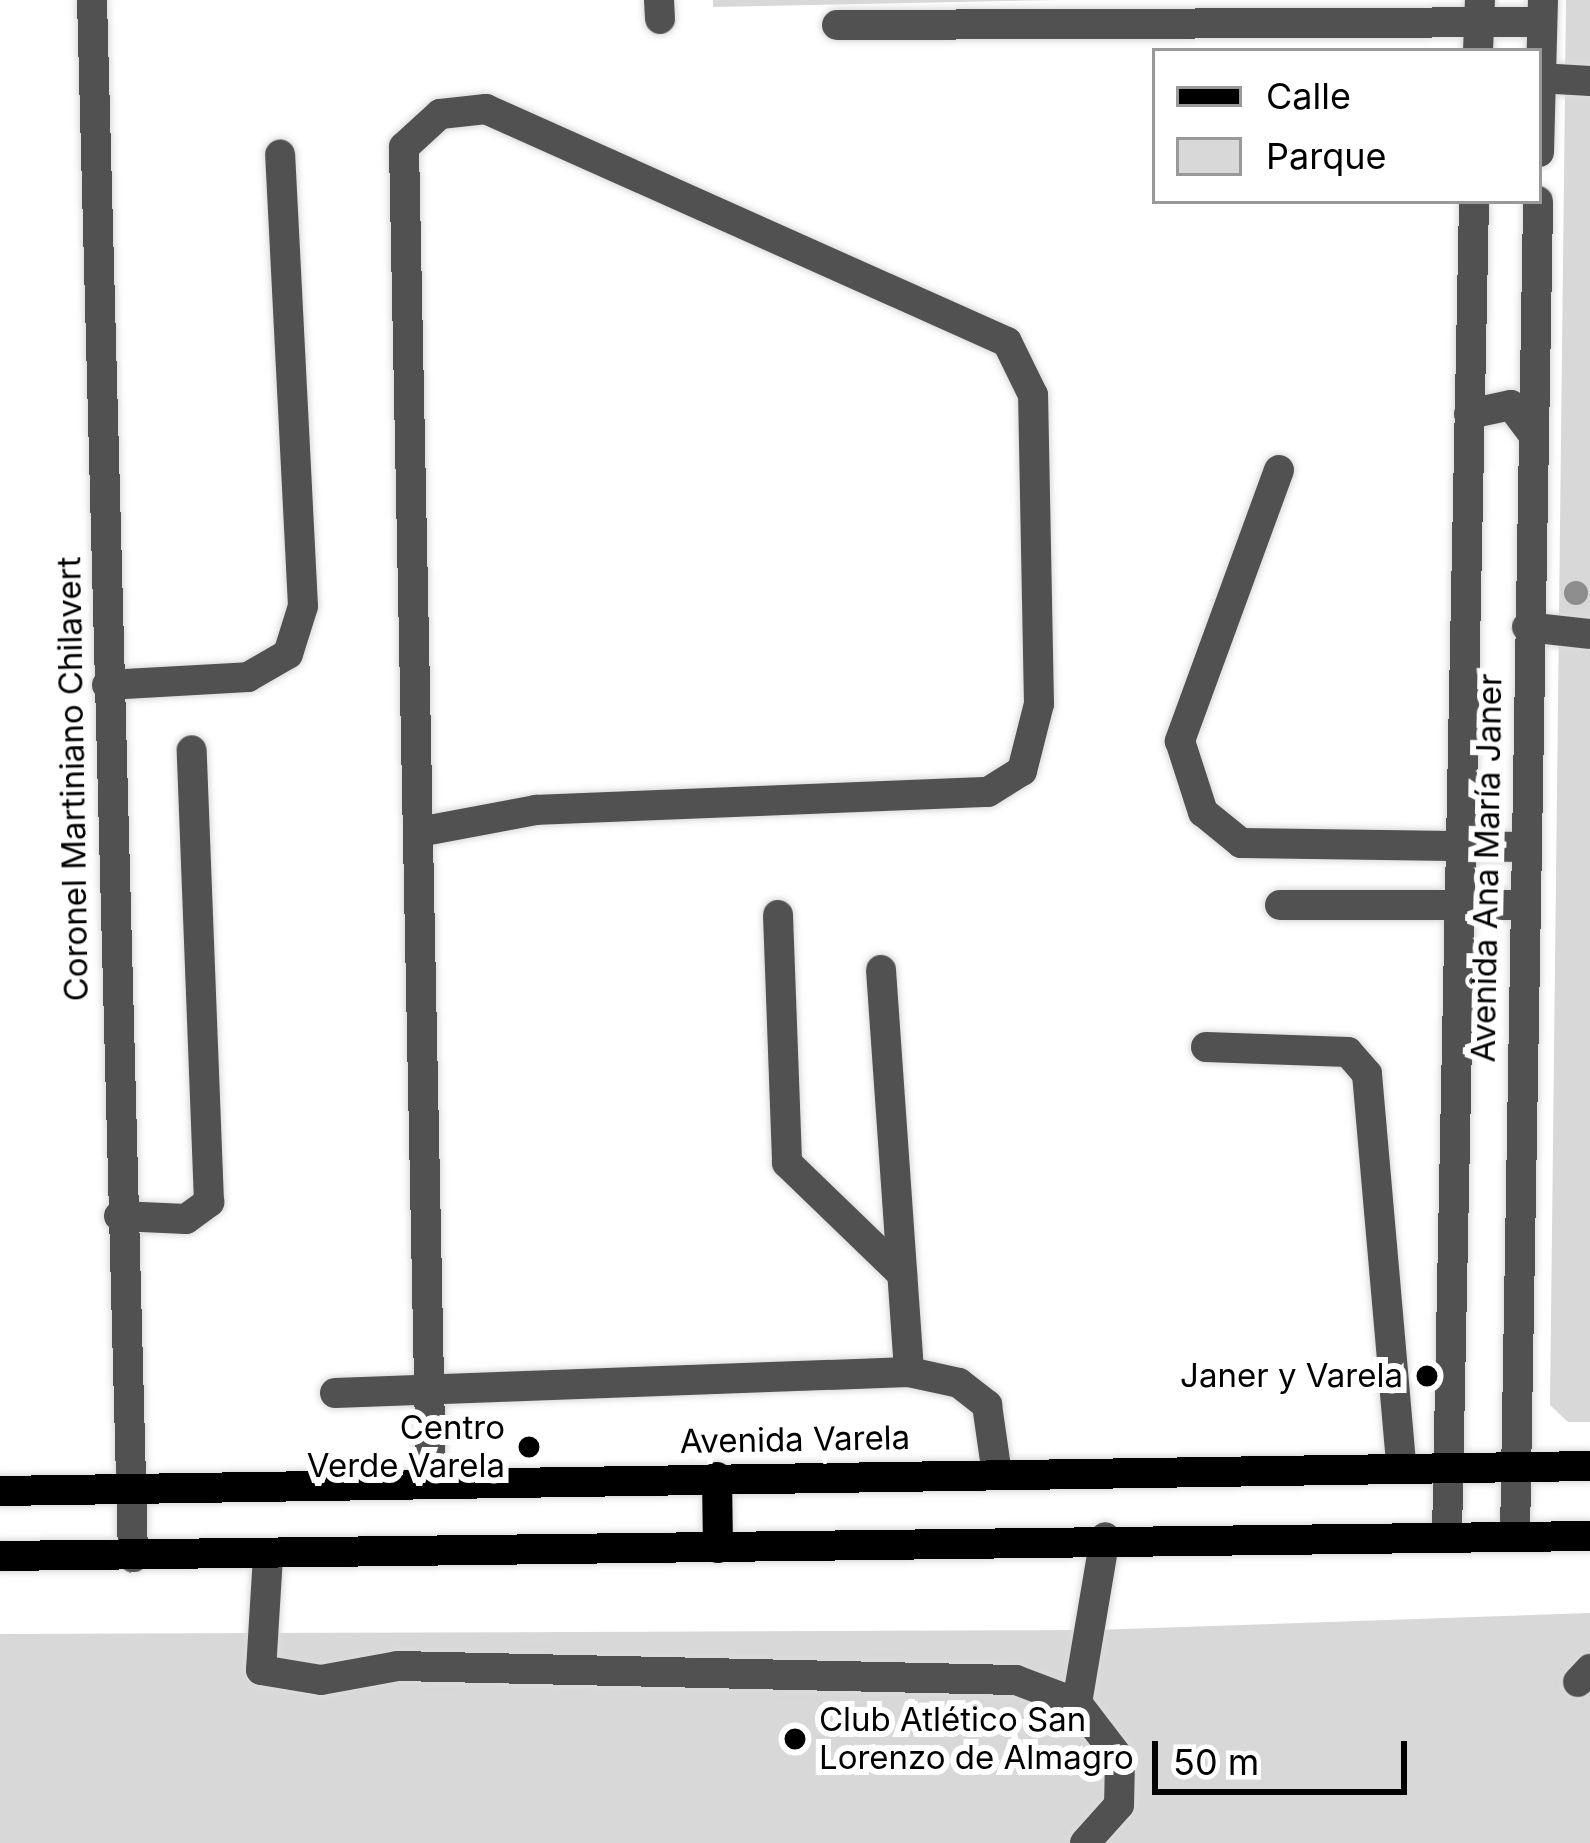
<!DOCTYPE html>
<html>
<head>
<meta charset="utf-8">
<style>
	body { margin:0 }
	#map { position:relative; width:1590px; height:1843px; overflow:hidden; background:#fff; font-family:Inter,sans-serif }
	div>[style] { position:absolute }
	[style*='--x'] { left:calc(var(--x)*1px); top:calc(var(--y)*1px); width:calc(var(--w)*1px); rotate:calc(var(--a)*1deg) }
	.green>* { inset:0; background:#d8d8d8 }
	.roads { filter:drop-shadow(0 0 3px #dbdbdb) drop-shadow(0 0 3px #dbdbdb) }
	.minor>* { height:30px; margin:-15px; padding:0 15px; transform-origin:15px; border-radius:15px; background:#515151 }
	.major>* { height:30px; margin:-15px; padding:0 15px; transform-origin:15px; border-radius:15px; background:#000 }
	.trees>* { width:24px; height:24px; margin:-12px; border-radius:50%; background:#8d8d8d }
	.dots>* { width:33px; height:33px; translate:-50% -50%; box-sizing:border-box; border:6px solid #fff; border-radius:50% }
	span { translate:-50% -50%; white-space:nowrap; text-align:center; line-height:1.15; -webkit-text-stroke:12px #fff; paint-order:stroke }
	.street-label { font-size:33px; color:#000 }
	.poi-label { font-size:33px; color:#000 }
	.right { translate:-100% -50%; text-align:right }
	.left { translate:0 -50%; text-align:left }
	.legend { position:absolute; left:1152px; top:48px; width:390px; height:156px; box-sizing:border-box; background:#fff; border:3px solid #999; margin:0; padding:15px 21px; list-style:none; font-size:36px; color:#000 }
	.legend li { display:flex; align-items:center; gap:24px; height:60px }
	.legend b { width:60px; border:3px solid #999 }
	.scale { position:absolute; left:1152px; top:1741px; width:255px; height:54px; box-sizing:border-box; border:6px solid #000; border-top:0; padding-left:15px; font-size:36px; line-height:42px; white-space:nowrap; color:#000; -webkit-text-stroke:9px #fff; paint-order:stroke }
</style>
</head>
<body>
<div id="map">
	<div class="green">
		<div style="clip-path:polygon(713px 0,1058px 0,713px 7px)"></div>
		<div style="clip-path:polygon(1566px 0,1590px 0,1590px 1422px,1568px 1422px,1550px 1405px)"></div>
		<div style="clip-path:polygon(1590px 1613px,1590px 1843px,0 1843px,0 1634px,1094px 1630px)"></div>
	</div>
	<div class="roads">
		<div class="minor">
			<div style="--x:92;--y:0;--w:1558;--a:88.49"></div>
			<div style="--x:659;--y:0;--w:19;--a:87"></div>
			<div style="--x:837;--y:25;--w:705;--a:-0.24"></div>
			<div style="--x:1478;--y:51;--w:51;--a:-87.8"></div>
			<div style="--x:1539;--y:78;--w:51;--a:3.4"></div>
			<div style="--x:1539;--y:152;--w:152;--a:-88.5"></div>
			<div style="--x:1469;--y:414;--w:43;--a:-12.1"></div>
			<div style="--x:1511;--y:405;--w:35;--a:53"></div>
			<div style="--x:1279;--y:470;--w:289;--a:110.1"></div>
			<div style="--x:1180;--y:741;--w:75;--a:72.1"></div>
			<div style="--x:1203;--y:812;--w:49;--a:39.2"></div>
			<div style="--x:1241;--y:843;--w:283;--a:0.8"></div>
			<div style="--x:1527;--y:627;--w:63;--a:6.3"></div>
			<div style="--x:107;--y:685;--w:141;--a:-3.2"></div>
			<div style="--x:248;--y:677;--w:46;--a:-29.9"></div>
			<div style="--x:288;--y:654;--w:50;--a:-72.6"></div>
			<div style="--x:303;--y:606;--w:452;--a:-92.9"></div>
			<div style="--x:419;--y:832;--w:119;--a:-10.6"></div>
			<div style="--x:536;--y:810;--w:452;--a:-2.3"></div>
			<div style="--x:988;--y:792;--w:40;--a:-32"></div>
			<div style="--x:1022;--y:771;--w:69;--a:-75.8"></div>
			<div style="--x:1039;--y:704;--w:309;--a:-91.1"></div>
			<div style="--x:1033;--y:395;--w:59;--a:-116.1"></div>
			<div style="--x:1007;--y:342;--w:571;--a:-155.91"></div>
			<div style="--x:486;--y:109;--w:46;--a:173.8"></div>
			<div style="--x:440;--y:114;--w:49;--a:137.5"></div>
			<div style="--x:404;--y:147;--w:1336;--a:88.84"></div>
			<div style="--x:1280;--y:905;--w:242;--a:0"></div>
			<div style="--x:778;--y:915;--w:248;--a:87.9"></div>
			<div style="--x:787;--y:1163;--w:160;--a:44"></div>
			<div style="--x:881;--y:970;--w:403;--a:86"></div>
			<div style="--x:1206;--y:1047;--w:142;--a:2"></div>
			<div style="--x:1348;--y:1052;--w:29;--a:49"></div>
			<div style="--x:1367;--y:1074;--w:392;--a:85"></div>
			<div style="--x:119;--y:1216;--w:67;--a:2.6"></div>
			<div style="--x:186;--y:1219;--w:29;--a:-36"></div>
			<div style="--x:209;--y:1202;--w:452;--a:-92.2"></div>
			<div style="--x:335;--y:1393;--w:574;--a:-2.1"></div>
			<div style="--x:909;--y:1372;--w:51;--a:12.4"></div>
			<div style="--x:959;--y:1383;--w:36;--a:38"></div>
			<div style="--x:987;--y:1405;--w:70;--a:81.8"></div>
			<div style="--x:1447;--y:1535;--w:1334;--a:-88.84"></div>
			<div style="--x:1515;--y:1537;--w:1336;--a:-89.01"></div>
			<div style="--x:268;--y:1556;--w:114;--a:93.5"></div>
			<div style="--x:261;--y:1670;--w:61;--a:9.5"></div>
			<div style="--x:321;--y:1680;--w:78;--a:-10.3"></div>
			<div style="--x:398;--y:1666;--w:618;--a:1.3"></div>
			<div style="--x:1016;--y:1680;--w:65;--a:20.7"></div>
			<div style="--x:1077;--y:1703;--w:71;--a:52.5"></div>
			<div style="--x:1120;--y:1759;--w:46;--a:91.2"></div>
			<div style="--x:1119;--y:1805;--w:51;--a:131.8"></div>
			<div style="--x:1578;--y:1682;--w:18;--a:-47"></div>
			<div style="--x:1077;--y:1703;--w:168;--a:-80.4"></div>
		</div>
		<div class="major">
			<div style="--x:717;--y:1477;--w:71;--a:89.2"></div>
			<div style="--x:0;--y:1491;--w:1590;--a:-0.9"></div>
			<div style="--x:0;--y:1556;--w:1590;--a:-0.72"></div>
		</div>
	</div>
	<div class="trees">
		<div style="left:1576px;top:593px"></div>
	</div>
	<div class="dots">
		<div style="left:1427px;top:1376px;background:#000"></div>
		<div style="left:529px;top:1447px;background:#000"></div>
		<div style="left:795px;top:1739px;background:#000"></div>
	</div>
	<div class="street-label">
		<span style="left:73px;top:779px;rotate:-91deg">Coronel Martiniano Chilavert</span>
		<span style="left:1487px;top:868px;rotate:-89deg">Avenida Ana María Janer</span>
		<span style="left:795px;top:1440px;rotate:-1deg">Avenida Varela</span>
	</div>
	<div class="poi-label">
		<span class="right" style="left:1403px;top:1376px">Janer y Varela</span>
		<span class="right" style="left:505px;top:1447px">Centro<br>Verde Varela</span>
		<span class="left" style="left:819px;top:1739px">Club Atlético San<br>Lorenzo de Almagro</span>
	</div>
	<ul class="legend">
	<li><b style="height:15px;background:#000"></b>Calle</li>
	<li><b style="height:33px;background:#d8d8d8"></b>Parque</li>
	</ul>
	<div class="scale">50 m</div>
</div>
</body>
</html>
